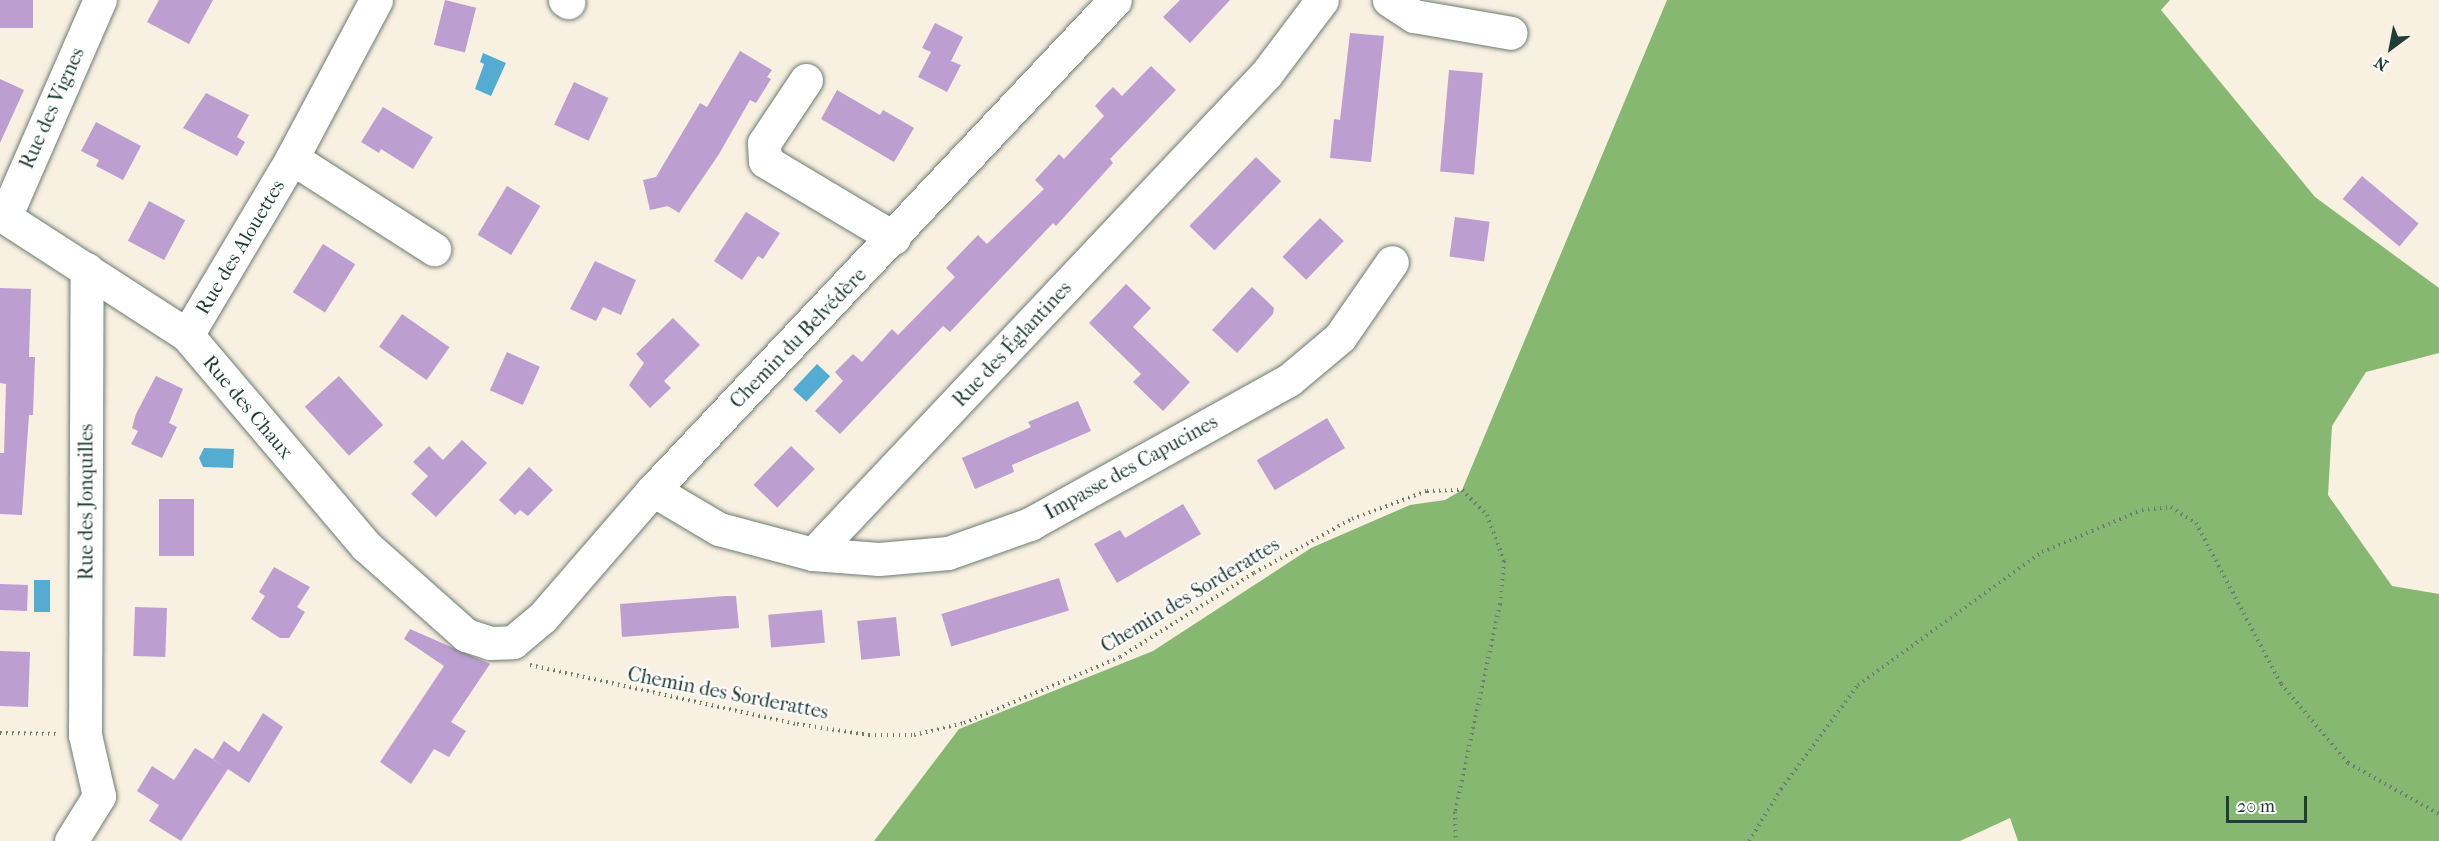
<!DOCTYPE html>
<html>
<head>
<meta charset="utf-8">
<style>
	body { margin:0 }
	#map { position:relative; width:2439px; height:841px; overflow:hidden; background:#f8f0e1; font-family:"IM FELL French Canon",serif }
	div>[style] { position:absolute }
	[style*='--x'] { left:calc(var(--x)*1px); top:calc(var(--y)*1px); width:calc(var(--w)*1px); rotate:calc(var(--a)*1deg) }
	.forest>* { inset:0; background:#87b872 }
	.water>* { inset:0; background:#55acd2; transform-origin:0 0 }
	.building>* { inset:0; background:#bc9ed0; transform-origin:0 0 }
	.path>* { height:4px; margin-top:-2px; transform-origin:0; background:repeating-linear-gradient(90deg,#6b7c71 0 1.5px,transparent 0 6px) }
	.roads { filter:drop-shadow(0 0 2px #6b7c71) drop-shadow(0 0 2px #6b7c71) }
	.minor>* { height:33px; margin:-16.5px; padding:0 16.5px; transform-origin:16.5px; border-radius:16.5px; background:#fff }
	span { translate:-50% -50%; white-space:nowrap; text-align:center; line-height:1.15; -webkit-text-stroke:4.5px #fff; paint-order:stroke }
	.street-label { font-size:20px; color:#1f3d34 }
	.north { position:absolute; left:2361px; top:18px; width:60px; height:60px; -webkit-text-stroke:4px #fff; paint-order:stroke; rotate:212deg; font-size:16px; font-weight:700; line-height:24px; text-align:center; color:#1f3d34 }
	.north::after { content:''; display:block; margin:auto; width:21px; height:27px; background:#1f3d34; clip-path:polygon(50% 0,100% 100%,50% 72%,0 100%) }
	.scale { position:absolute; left:2226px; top:796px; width:81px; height:27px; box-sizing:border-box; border:3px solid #1f3d34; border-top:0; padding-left:8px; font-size:18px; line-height:21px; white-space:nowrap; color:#1f3d34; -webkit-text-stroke:4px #fff; paint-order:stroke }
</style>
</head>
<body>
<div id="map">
	<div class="forest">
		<div style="clip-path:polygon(1667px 0,2170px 0,2161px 10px,2315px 197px,2439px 288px,2439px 353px,2366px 372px,2332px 426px,2328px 495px,2392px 586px,2439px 594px,2439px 841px,2018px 841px,2010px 818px,1960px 841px,874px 841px,959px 729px,1153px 651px,1311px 548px,1410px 505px,1445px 500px,1462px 490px)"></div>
	</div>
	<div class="water">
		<div style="clip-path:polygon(483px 53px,506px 63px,491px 96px,475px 89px,484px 64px,480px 62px)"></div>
		<div style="left:817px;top:364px;width:18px;height:35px;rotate:43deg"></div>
		<div style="clip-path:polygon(204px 448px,234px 449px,233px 468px,203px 467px,199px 458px)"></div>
		<div style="left:34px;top:580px;width:16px;height:32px"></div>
	</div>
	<div class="building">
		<div style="left:0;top:0;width:33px;height:28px"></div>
		<div style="clip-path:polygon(159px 0,213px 0,189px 44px,147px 22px)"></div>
		<div style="left:445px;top:0;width:32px;height:46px;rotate:14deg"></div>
		<div style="clip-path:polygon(1180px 0,1230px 0,1190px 43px,1163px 17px)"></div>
		<div style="clip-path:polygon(935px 23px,963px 37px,951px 61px,961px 65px,947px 92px,918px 77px,931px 52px,922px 48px)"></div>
		<div style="clip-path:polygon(1350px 33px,1384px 36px,1371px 162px,1330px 158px,1334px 119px,1340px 120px)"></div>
		<div style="clip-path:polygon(740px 51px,772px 70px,767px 77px,771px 79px,756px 103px,750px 100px,719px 154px,679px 213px,668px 206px,650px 210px,643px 180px,656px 177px,700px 103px,707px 107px)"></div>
		<div style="clip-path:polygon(1151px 66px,1176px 90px,1110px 159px,1113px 163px,1056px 226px,1053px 223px,950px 332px,943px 326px,840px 434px,815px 411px,843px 381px,835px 372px,853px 354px,862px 362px,892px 329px,898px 335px,955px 277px,946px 268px,978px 235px,987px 244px,1044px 189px,1035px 180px,1059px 154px,1064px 159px,1104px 116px,1095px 106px,1103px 97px,1113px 87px,1122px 96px)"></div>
		<div style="left:1449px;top:70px;width:34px;height:102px;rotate:5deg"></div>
		<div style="clip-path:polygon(0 79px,24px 90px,0 143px)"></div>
		<div style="left:574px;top:82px;width:38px;height:47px;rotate:25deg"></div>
		<div style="clip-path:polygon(837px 90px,880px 115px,883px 110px,914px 128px,894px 162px,821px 119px)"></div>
		<div style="clip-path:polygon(206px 93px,249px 115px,237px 137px,245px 142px,237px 156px,183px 128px)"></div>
		<div style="clip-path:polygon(383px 107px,433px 137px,413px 169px,381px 149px,379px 153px,361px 142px)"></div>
		<div style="clip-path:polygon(96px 122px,141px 146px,123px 180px,96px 166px,99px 160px,81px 151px)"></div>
		<div style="left:1256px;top:157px;width:35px;height:96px;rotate:44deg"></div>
		<div style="left:2362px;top:176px;width:74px;height:30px;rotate:40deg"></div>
		<div style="left:507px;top:186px;width:39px;height:57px;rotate:31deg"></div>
		<div style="left:149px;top:201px;width:41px;height:45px;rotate:28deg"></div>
		<div style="clip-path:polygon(746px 212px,780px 233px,763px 259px,758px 256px,742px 280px,714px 261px)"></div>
		<div style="left:1455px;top:217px;width:35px;height:40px;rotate:8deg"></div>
		<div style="left:1320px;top:218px;width:33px;height:54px;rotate:44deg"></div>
		<div style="left:323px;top:244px;width:38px;height:57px;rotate:32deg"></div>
		<div style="clip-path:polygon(595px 261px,636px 280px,621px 315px,603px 307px,596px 321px,570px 309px)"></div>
		<div style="clip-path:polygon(1126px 284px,1151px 308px,1133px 327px,1190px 382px,1163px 411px,1133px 382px,1141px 374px,1089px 323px)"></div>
		<div style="clip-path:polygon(1252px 287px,1274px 308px,1273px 314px,1237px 353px,1212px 330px)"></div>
		<div style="clip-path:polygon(0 288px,31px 289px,29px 357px,35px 357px,33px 415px,29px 415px,22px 515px,0 514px,0 453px,4px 453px,6px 384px,0 383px)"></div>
		<div style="left:402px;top:314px;width:58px;height:40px;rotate:35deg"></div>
		<div style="clip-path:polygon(673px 318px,700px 345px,664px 381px,671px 388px,650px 408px,629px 385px,644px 363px,636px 354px)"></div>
		<div style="left:507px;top:352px;width:36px;height:42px;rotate:24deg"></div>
		<div style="clip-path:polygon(156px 376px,183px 389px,169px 423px,177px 427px,162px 458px,131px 444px,138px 431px,132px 428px,136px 414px)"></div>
		<div style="left:339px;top:376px;width:66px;height:46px;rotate:48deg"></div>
		<div style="clip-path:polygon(1078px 401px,1091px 431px,1012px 465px,1014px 472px,975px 489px,962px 458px,1031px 427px,1028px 422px)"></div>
		<div style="left:1327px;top:418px;width:35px;height:82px;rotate:59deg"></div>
		<div style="clip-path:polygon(462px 440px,487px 463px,436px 517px,411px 494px,428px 476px,413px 462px,429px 446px,443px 460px)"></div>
		<div style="left:791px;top:446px;width:33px;height:54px;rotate:44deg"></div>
		<div style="clip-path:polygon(529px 467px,553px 490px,528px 516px,520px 510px,515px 515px,499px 500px)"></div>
		<div style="left:159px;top:499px;width:35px;height:57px"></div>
		<div style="clip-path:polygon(1183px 504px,1201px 534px,1117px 583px,1094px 544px,1120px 530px,1125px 538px)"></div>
		<div style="clip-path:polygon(274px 567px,310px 587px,297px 607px,305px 612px,289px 638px,280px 638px,251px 619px,265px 596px,259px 592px)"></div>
		<div style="left:1059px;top:578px;width:34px;height:123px;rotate:73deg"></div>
		<div style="left:28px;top:585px;width:26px;height:28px;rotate:92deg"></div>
		<div style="clip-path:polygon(726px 596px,736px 596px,739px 628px,622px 637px,620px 604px)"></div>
		<div style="left:135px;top:607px;width:32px;height:49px;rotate:2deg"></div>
		<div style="left:822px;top:610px;width:33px;height:54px;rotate:85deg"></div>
		<div style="left:896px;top:617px;width:39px;height:39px;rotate:84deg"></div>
		<div style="clip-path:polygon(410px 629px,490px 664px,451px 722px,466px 731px,449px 757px,434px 749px,411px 784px,380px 762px,444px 666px,404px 639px)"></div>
		<div style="left:0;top:651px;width:30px;height:55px;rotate:2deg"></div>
		<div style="clip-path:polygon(263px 713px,283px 727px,249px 783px,228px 769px,181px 841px,149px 821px,159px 805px,137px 791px,152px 766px,174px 780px,195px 748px,227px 768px,213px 759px,224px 741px,239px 752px)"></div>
	</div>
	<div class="path">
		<div style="--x:530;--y:665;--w:273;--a:12.5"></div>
		<div style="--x:797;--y:724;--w:73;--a:8.7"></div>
		<div style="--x:869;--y:735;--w:45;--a:0"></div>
		<div style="--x:914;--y:735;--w:51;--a:-13.5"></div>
		<div style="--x:964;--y:723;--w:169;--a:-22.9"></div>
		<div style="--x:1120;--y:657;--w:158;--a:-32.1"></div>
		<div style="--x:1254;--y:573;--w:112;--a:-28.9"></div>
		<div style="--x:1352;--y:519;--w:80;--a:-20.5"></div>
		<div style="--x:1427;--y:491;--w:35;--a:-2"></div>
		<div style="--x:1462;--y:490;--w:35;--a:45"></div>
		<div style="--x:1487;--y:515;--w:49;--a:69.7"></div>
		<div style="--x:1504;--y:561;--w:43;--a:95.3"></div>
		<div style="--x:1500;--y:604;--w:213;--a:102.2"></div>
		<div style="--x:1455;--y:812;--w:29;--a:88"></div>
		<div style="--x:0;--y:733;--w:57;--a:1"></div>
		<div style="--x:1749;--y:841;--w:61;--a:-58.4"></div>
		<div style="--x:1781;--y:789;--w:129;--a:-53.5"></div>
		<div style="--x:1858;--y:685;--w:227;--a:-35.9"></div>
		<div style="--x:2042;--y:552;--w:108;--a:-22.8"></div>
		<div style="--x:2142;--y:510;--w:29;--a:-6"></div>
		<div style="--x:2171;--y:507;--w:30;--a:33"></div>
		<div style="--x:2196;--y:523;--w:182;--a:62.2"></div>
		<div style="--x:2281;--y:684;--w:104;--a:49.7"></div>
		<div style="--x:2348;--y:763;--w:104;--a:29.3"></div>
	</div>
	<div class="roads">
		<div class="minor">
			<div style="--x:565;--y:0;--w:4;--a:34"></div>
			<div style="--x:1389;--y:0;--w:30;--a:33"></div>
			<div style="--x:1414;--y:16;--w:98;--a:9.9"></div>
			<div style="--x:806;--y:80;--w:76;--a:123.7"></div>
			<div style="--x:764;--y:143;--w:18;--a:87"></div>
			<div style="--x:765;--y:161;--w:150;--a:30.8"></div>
			<div style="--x:292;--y:158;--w:169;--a:32.7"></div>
			<div style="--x:0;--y:214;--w:223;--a:32.9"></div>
			<div style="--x:187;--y:335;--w:277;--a:49.7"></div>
			<div style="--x:366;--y:546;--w:134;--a:41.7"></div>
			<div style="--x:466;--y:635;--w:25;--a:18"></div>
			<div style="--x:490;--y:643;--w:23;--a:-2"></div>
			<div style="--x:513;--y:642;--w:38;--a:-40"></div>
			<div style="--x:542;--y:618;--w:169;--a:-49.1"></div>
			<div style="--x:653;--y:490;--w:673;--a:-46.68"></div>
			<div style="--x:5;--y:217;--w:237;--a:-66.4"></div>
			<div style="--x:187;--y:335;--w:206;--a:-59.3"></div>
			<div style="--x:292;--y:158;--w:179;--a:-62"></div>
			<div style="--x:653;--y:490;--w:77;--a:30.6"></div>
			<div style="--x:719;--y:529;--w:97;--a:14.9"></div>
			<div style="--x:813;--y:554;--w:661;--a:-46.65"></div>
			<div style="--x:1267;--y:73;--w:91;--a:-53"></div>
			<div style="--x:813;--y:554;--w:66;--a:4.3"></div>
			<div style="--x:879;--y:559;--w:69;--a:-5"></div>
			<div style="--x:948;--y:553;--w:87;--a:-19.5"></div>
			<div style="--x:1030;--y:524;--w:296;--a:-29.1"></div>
			<div style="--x:1289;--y:380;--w:67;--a:-40.1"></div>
			<div style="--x:1340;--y:337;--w:91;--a:-55.3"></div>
			<div style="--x:71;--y:841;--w:53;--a:-58.1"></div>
			<div style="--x:99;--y:796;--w:63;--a:-102.9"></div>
			<div style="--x:85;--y:735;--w:466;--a:-89.8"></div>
		</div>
	</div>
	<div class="street-label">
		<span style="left:52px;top:108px;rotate:-66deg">Rue des Vignes</span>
		<span style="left:240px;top:247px;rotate:-59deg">Rue des Alouettes</span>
		<span style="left:798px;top:338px;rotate:-46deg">Chemin du Belvédère</span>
		<span style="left:1012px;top:344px;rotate:-47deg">Rue des Églantines</span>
		<span style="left:248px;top:407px;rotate:50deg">Rue des Chaux</span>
		<span style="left:1131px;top:467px;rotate:-29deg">Impasse des Capucines</span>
		<span style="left:86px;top:502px;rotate:-90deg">Rue des Jonquilles</span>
		<span style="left:1190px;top:595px;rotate:-31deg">Chemin des Sorderattes</span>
		<span style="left:728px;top:693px;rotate:11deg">Chemin des Sorderattes</span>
	</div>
	<div class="north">N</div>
	<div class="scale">20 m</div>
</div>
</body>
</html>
